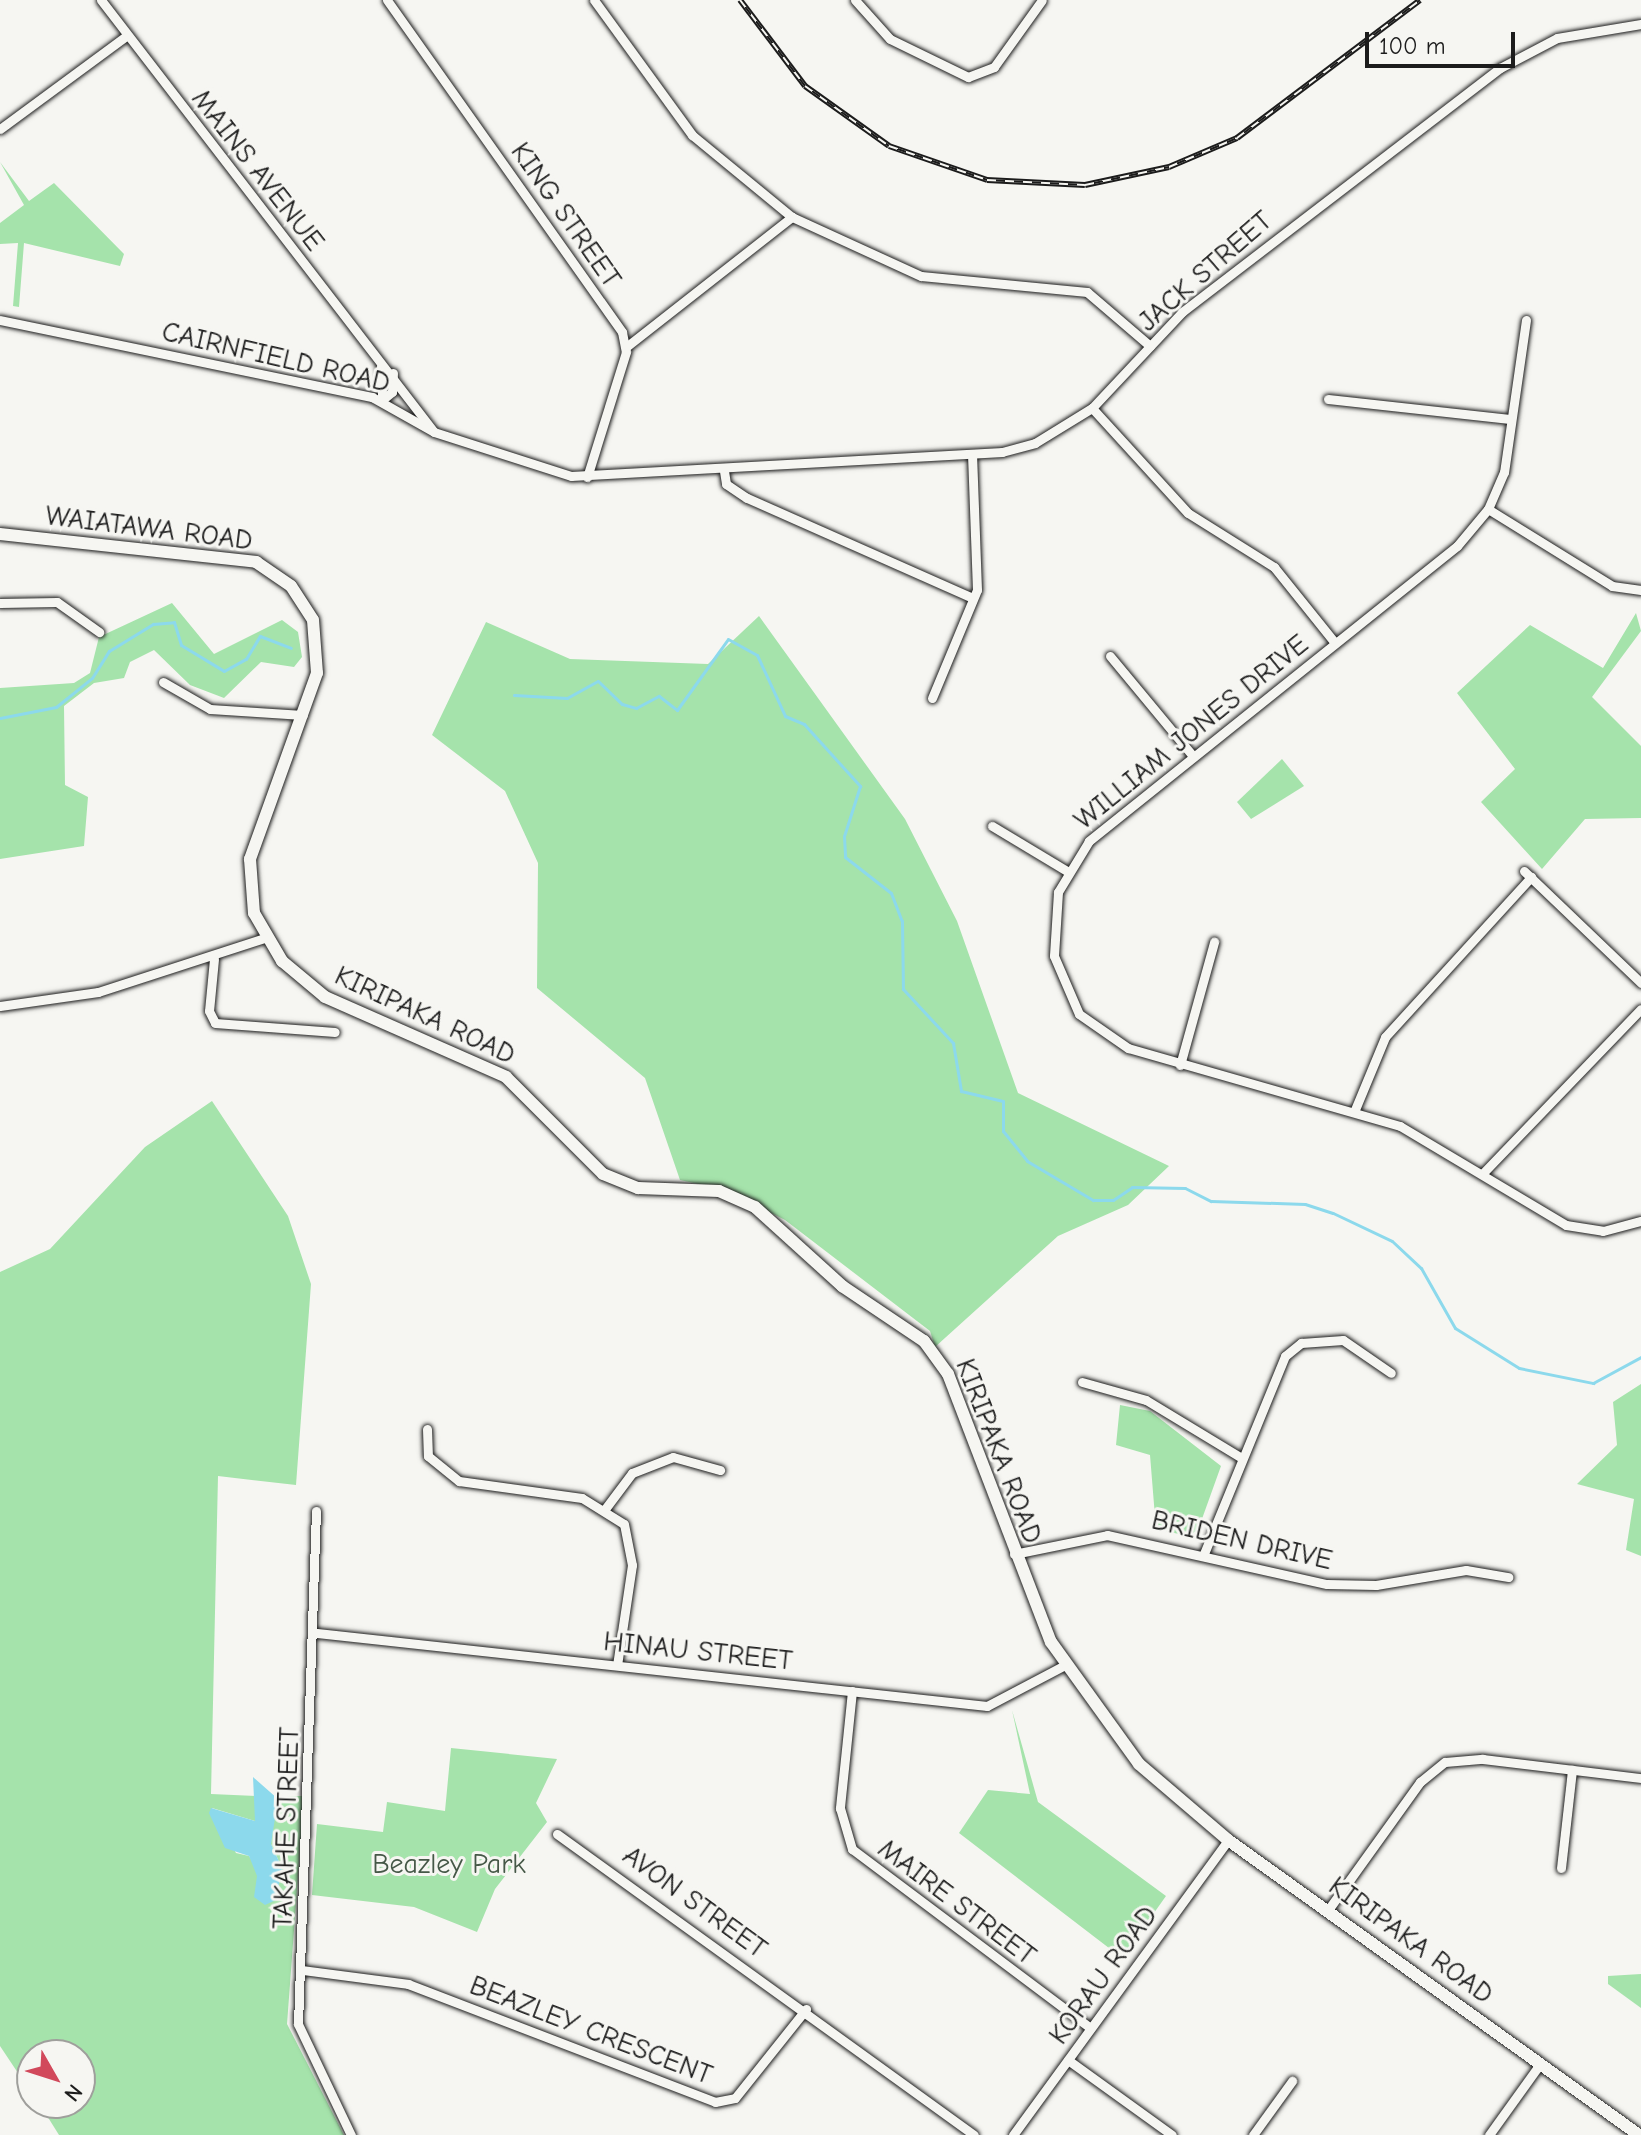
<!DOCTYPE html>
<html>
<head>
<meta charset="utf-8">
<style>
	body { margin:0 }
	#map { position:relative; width:1641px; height:2135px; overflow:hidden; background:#f6f6f2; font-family:"Comic Neue",sans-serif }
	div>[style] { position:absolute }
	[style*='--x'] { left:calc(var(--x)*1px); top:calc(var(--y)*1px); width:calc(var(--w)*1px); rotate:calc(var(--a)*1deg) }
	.green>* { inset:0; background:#a5e3ab }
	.water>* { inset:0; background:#8cd9ec }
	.stream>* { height:3px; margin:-1.5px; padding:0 1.5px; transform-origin:1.5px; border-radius:1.5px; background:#8cd9ec }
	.roads { filter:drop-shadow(0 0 2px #1c1c1c) drop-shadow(0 0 2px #1c1c1c) }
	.minor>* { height:9px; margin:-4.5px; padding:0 4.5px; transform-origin:4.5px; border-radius:4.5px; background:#f6f6f2 }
	.secondary>* { height:12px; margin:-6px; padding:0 6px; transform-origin:6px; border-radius:6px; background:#f6f6f2 }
	.rail>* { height:6px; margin-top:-3px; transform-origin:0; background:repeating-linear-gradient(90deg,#f6f6f2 0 9px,#1c1c1c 0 18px); box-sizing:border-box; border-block:2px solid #1c1c1c }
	span { translate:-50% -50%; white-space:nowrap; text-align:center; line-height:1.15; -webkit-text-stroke:6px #f6f6f2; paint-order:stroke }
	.street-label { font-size:28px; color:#1c1c1c }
	.park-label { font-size:28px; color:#455847 }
	.north { position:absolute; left:16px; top:2039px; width:80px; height:80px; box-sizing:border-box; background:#f6f6f2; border:2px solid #9f9f9c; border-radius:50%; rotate:129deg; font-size:22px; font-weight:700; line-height:32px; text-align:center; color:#1c1c1c }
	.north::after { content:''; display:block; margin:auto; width:28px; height:36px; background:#d1495b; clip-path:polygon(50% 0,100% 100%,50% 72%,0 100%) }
	.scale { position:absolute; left:1365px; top:32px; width:150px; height:36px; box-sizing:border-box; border:4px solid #1c1c1c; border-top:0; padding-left:10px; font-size:24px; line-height:28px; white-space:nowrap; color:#1c1c1c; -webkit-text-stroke:6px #f6f6f2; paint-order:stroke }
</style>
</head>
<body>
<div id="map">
	<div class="green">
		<div style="clip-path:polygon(0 162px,29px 201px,54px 183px,124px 254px,120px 266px,24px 243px,19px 307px,13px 306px,18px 243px,0 244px,0 223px,24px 205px)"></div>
		<div style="clip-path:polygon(172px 603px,214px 654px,282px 620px,298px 632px,302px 657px,294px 667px,261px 662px,224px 698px,190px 685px,154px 650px,130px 662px,124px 678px,94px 683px,64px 706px,65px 785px,88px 797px,84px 846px,0 859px,0 688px,74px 683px,90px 673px,99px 637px)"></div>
		<div style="clip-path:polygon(1636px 613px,1641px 631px,1592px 697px,1641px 746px,1641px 818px,1585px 819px,1542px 869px,1481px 802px,1515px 769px,1457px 693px,1530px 625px,1603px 668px)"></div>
		<div style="clip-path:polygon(759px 616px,905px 819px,957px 921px,1018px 1093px,1169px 1166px,1128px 1205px,1058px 1236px,935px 1347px,930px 1331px,785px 1220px,726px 1190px,680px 1180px,645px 1078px,537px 988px,538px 863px,505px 791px,432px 735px,486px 622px,570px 659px,708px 664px)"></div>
		<div style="clip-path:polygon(1282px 759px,1304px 786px,1251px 819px,1237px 802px)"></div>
		<div style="clip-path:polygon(212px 1101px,288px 1216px,311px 1284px,296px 1485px,218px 1476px,211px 1794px,257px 1796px,260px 1805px,255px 1821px,212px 1808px,236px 1853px,249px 1856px,276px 1899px,282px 1868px,271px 1844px,275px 1796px,304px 1796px,287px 2024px,344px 2135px,59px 2135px,39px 2103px,80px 2103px,80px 2055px,32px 2055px,32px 2094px,0 2046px,0 1272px,50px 1249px,145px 1147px)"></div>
		<div style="clip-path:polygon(1641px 1384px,1641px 1556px,1626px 1550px,1634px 1499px,1577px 1484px,1617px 1445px,1613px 1402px)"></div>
		<div style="clip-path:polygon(1120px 1405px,1150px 1411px,1221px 1466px,1198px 1530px,1188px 1536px,1156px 1529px,1150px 1455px,1116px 1445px)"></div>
		<div style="clip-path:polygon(1012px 1710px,1038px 1802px,1166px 1896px,1122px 1958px,959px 1833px,988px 1790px,1030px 1794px)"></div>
		<div style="clip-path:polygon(451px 1748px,557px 1759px,536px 1803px,547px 1822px,495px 1889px,477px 1932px,414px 1907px,312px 1895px,317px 1824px,383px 1832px,387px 1802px,445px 1811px)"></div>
		<div style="clip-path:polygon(1641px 1974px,1641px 2008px,1608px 1984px,1608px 1976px)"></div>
	</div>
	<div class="water">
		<div style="clip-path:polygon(253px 1777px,278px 1799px,271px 1844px,282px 1868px,276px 1900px,265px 1905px,254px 1897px,257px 1876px,249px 1856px,225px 1848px,209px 1813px,211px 1808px,255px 1821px)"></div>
	</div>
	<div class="stream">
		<div style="--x:514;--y:695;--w:53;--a:3.2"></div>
		<div style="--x:567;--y:698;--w:35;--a:-29"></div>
		<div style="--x:598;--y:681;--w:33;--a:44"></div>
		<div style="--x:622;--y:704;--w:15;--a:16"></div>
		<div style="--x:636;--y:708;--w:26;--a:-28"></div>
		<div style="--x:659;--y:696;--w:23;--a:38"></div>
		<div style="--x:677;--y:710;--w:87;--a:-54.3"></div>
		<div style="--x:728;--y:639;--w:33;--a:29"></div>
		<div style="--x:757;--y:655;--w:67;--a:65.3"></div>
		<div style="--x:785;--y:716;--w:21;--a:23"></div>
		<div style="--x:804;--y:724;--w:84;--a:47.9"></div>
		<div style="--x:860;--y:786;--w:52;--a:107.7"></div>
		<div style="--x:844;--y:836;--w:21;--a:87"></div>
		<div style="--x:845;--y:857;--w:58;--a:38"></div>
		<div style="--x:891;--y:893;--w:30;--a:69"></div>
		<div style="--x:902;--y:921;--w:68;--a:89.2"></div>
		<div style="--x:903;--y:989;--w:74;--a:47.2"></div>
		<div style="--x:953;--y:1043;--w:49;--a:80.5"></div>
		<div style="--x:961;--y:1091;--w:43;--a:13.4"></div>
		<div style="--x:1003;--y:1101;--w:30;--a:90"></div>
		<div style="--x:1003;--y:1131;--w:38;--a:51"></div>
		<div style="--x:1027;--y:1161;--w:77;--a:30.6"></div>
		<div style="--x:1093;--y:1200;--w:20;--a:0"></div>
		<div style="--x:1113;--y:1200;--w:23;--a:-34"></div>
		<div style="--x:1132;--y:1187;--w:53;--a:1.1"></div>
		<div style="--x:1185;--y:1188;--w:29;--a:27"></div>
		<div style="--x:1211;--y:1201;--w:94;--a:1.8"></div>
		<div style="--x:1305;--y:1204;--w:29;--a:18"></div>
		<div style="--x:1333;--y:1213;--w:65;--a:25.4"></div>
		<div style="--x:1392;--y:1241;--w:40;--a:43"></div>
		<div style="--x:1421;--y:1268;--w:69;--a:60.5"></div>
		<div style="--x:1455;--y:1328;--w:75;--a:32"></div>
		<div style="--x:1519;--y:1368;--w:76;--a:11.5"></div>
		<div style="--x:1593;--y:1383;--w:55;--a:-28.4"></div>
		<div style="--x:0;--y:718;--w:57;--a:-11.1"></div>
		<div style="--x:56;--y:707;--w:46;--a:-38.9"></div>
		<div style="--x:92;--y:678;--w:32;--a:-58"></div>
		<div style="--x:109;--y:651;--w:52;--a:-31.5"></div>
		<div style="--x:153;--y:624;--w:21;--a:-5"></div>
		<div style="--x:174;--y:622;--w:24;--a:73"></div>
		<div style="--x:181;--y:645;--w:50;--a:31.2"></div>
		<div style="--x:224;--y:671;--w:25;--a:-29"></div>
		<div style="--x:246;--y:659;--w:27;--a:-59"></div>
		<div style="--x:260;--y:636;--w:33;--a:21"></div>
	</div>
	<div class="roads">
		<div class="minor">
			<div style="--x:101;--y:0;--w:545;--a:52.37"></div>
			<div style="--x:387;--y:0;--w:407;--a:54.7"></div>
			<div style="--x:622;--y:332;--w:20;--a:79"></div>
			<div style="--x:626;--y:352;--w:131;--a:107.3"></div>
			<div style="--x:594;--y:0;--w:167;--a:54"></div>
			<div style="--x:692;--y:135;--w:129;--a:39.4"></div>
			<div style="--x:792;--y:217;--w:142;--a:24.6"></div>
			<div style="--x:921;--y:276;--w:167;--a:5.5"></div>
			<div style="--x:1087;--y:292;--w:83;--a:40.6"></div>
			<div style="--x:855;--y:0;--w:52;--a:48.1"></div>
			<div style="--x:890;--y:39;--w:87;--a:26"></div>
			<div style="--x:968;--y:77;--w:28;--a:-21"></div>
			<div style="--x:994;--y:67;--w:82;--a:-54.4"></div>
			<div style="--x:0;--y:129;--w:157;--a:-36.4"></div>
			<div style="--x:0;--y:320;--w:380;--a:11.7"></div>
			<div style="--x:372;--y:397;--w:71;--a:29.4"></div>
			<div style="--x:434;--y:432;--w:144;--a:17.8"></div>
			<div style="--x:571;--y:476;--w:432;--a:-3.2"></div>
			<div style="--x:1002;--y:452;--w:34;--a:-15"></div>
			<div style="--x:1035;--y:443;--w:67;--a:-31.6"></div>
			<div style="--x:1092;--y:408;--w:132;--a:-46.8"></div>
			<div style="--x:1182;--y:312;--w:401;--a:-37.5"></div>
			<div style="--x:1500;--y:68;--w:64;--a:-27.8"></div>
			<div style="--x:1557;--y:38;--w:85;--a:-9.5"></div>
			<div style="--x:1526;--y:320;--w:154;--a:98.2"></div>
			<div style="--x:1504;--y:472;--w:40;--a:113.4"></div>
			<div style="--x:1488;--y:509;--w:48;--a:130"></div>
			<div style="--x:1457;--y:546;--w:472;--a:141.3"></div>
			<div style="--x:1089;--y:841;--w:60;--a:121.3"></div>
			<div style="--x:1058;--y:892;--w:64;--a:93.6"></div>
			<div style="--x:1054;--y:956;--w:63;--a:66.7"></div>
			<div style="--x:1079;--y:1014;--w:60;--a:34.8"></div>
			<div style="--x:1128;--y:1048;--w:283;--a:16"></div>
			<div style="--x:1400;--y:1126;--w:193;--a:30.8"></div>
			<div style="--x:1566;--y:1225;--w:37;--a:9"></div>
			<div style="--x:1603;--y:1231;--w:39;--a:-15"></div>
			<div style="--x:626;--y:347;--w:211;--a:-38.1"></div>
			<div style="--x:381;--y:366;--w:34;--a:88"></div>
			<div style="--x:382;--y:400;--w:13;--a:-39"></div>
			<div style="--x:392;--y:392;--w:19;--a:-87"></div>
			<div style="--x:1328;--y:399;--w:183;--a:6.3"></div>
			<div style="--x:1092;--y:408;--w:142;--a:47.6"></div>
			<div style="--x:1188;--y:513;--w:102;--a:32.1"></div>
			<div style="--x:1274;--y:567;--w:97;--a:51.2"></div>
			<div style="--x:724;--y:471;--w:13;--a:81"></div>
			<div style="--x:726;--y:484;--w:25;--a:34"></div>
			<div style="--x:747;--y:498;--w:247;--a:23.9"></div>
			<div style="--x:1488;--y:509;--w:146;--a:31.8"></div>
			<div style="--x:1612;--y:586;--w:29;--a:8"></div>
			<div style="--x:0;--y:603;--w:57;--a:-1"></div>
			<div style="--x:57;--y:602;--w:52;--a:35.5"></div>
			<div style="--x:1110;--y:656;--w:130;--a:50.3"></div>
			<div style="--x:163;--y:682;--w:54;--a:29.9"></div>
			<div style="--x:210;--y:709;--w:93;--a:3.7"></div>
			<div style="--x:932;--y:698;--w:117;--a:-67.4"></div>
			<div style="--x:977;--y:590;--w:134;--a:-92.1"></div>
			<div style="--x:992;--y:826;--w:87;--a:31"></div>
			<div style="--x:1524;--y:871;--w:162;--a:43.7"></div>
			<div style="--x:214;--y:959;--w:52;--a:95.5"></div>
			<div style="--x:209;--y:1011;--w:13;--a:63"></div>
			<div style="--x:215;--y:1023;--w:120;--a:4.3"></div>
			<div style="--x:0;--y:1006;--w:99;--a:-8.1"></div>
			<div style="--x:98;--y:992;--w:175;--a:-18"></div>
			<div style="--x:1180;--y:1065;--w:128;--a:-74.5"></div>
			<div style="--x:1354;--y:1112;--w:81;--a:-67.5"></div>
			<div style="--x:1385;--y:1037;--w:217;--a:-47.6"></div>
			<div style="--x:1484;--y:1172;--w:226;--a:-46.1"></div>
			<div style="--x:1082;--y:1382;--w:66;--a:15.7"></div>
			<div style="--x:1146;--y:1400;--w:110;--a:31.2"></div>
			<div style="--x:427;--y:1429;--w:27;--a:88"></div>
			<div style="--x:428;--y:1456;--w:40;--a:39"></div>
			<div style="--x:459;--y:1481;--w:124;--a:7.9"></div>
			<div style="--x:582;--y:1498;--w:49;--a:31.8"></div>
			<div style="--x:624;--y:1524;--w:42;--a:79"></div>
			<div style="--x:632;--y:1565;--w:101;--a:98.5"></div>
			<div style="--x:605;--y:1509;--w:45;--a:-53.1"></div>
			<div style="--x:632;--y:1473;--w:44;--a:-21.3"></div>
			<div style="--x:673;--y:1457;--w:49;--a:15.5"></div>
			<div style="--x:316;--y:1511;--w:513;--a:92.01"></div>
			<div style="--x:298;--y:2024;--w:123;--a:64.5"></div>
			<div style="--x:1014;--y:1554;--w:95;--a:-11.5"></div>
			<div style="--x:1107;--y:1535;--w:225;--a:12.6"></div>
			<div style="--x:1327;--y:1584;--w:49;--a:1.2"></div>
			<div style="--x:1376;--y:1585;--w:91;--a:-9.5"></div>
			<div style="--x:1466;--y:1570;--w:43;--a:9.5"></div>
			<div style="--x:1203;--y:1556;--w:216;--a:-67.7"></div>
			<div style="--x:1285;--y:1356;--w:21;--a:-39"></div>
			<div style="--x:1301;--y:1343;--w:42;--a:-4.1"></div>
			<div style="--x:1343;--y:1340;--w:58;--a:34.5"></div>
			<div style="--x:317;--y:1633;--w:674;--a:6.22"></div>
			<div style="--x:987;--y:1706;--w:88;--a:-27.7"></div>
			<div style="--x:852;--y:1691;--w:118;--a:95.9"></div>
			<div style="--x:840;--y:1808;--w:43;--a:73.7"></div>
			<div style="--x:852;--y:1849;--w:298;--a:36.9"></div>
			<div style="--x:557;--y:1834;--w:514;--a:35.82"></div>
			<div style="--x:1561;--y:1868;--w:99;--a:-83.6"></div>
			<div style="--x:1328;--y:1910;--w:158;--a:-54.3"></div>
			<div style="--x:1420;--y:1782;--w:32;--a:-39"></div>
			<div style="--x:1445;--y:1762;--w:38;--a:-5"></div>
			<div style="--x:1483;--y:1759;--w:159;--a:6.9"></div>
			<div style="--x:302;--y:1970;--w:107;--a:7.5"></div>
			<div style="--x:408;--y:1984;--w:329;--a:21"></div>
			<div style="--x:715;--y:2102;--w:20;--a:-11"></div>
			<div style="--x:735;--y:2098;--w:114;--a:-51.4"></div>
			<div style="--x:1068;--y:2060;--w:128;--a:35.8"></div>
			<div style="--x:1013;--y:2135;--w:365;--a:-53.9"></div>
			<div style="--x:1253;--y:2135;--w:67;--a:-54.2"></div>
			<div style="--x:1489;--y:2135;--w:87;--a:-54.3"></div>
		</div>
		<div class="secondary">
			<div style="--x:0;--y:534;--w:258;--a:6.2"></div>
			<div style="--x:256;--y:562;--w:42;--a:34.4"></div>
			<div style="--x:291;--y:586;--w:40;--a:57.1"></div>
			<div style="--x:313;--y:620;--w:53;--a:85.7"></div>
			<div style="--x:317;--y:673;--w:198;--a:109.8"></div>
			<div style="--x:250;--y:859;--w:54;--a:85.8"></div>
			<div style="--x:254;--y:913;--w:56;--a:59.7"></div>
			<div style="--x:282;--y:961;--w:56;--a:39.9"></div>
			<div style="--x:325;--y:997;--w:198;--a:23.8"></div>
			<div style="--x:506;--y:1077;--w:137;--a:45"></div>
			<div style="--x:603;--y:1174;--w:38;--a:22"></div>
			<div style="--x:638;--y:1188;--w:81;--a:2.1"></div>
			<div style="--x:719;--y:1191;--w:39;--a:24"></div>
			<div style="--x:755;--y:1207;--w:118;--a:42.2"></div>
			<div style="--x:842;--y:1286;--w:99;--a:33.9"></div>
			<div style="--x:924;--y:1341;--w:41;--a:54"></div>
			<div style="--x:948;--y:1374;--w:287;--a:69"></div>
			<div style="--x:1051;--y:1642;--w:150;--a:54.2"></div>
			<div style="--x:1139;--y:1764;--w:117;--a:40.5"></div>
			<div style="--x:1228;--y:1840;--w:506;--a:35.67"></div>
		</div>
	</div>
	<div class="rail">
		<div style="--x:740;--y:0;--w:108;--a:52.9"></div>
		<div style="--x:805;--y:86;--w:103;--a:35.5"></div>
		<div style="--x:889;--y:146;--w:104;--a:19.1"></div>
		<div style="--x:987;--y:180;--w:98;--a:2.9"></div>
		<div style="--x:1085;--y:185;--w:86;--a:-12.1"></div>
		<div style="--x:1169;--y:167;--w:74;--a:-23.1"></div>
		<div style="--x:1237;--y:138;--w:229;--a:-37"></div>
	</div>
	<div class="street-label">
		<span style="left:258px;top:170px;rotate:52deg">MAINS AVENUE</span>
		<span style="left:566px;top:215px;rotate:55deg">KING STREET</span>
		<span style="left:1205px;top:271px;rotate:-41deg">JACK STREET</span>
		<span style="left:276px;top:357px;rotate:13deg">CAIRNFIELD ROAD</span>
		<span style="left:149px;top:528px;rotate:7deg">WAIATAWA ROAD</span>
		<span style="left:1191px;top:732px;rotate:-39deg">WILLIAM JONES DRIVE</span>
		<span style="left:425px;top:1015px;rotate:25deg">KIRIPAKA ROAD</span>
		<span style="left:999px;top:1451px;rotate:69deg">KIRIPAKA ROAD</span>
		<span style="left:1242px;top:1540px;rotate:13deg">BRIDEN DRIVE</span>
		<span style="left:698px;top:1651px;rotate:6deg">HINAU STREET</span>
		<span style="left:286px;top:1828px;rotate:-88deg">TAKAHE STREET</span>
		<span style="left:695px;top:1902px;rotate:36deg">AVON STREET</span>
		<span style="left:957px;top:1902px;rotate:37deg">MAIRE STREET</span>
		<span style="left:1411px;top:1940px;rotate:36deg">KIRIPAKA ROAD</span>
		<span style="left:1103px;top:1975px;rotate:-54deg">KORAU ROAD</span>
		<span style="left:591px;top:2030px;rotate:21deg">BEAZLEY CRESCENT</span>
	</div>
	<div class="park-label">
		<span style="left:449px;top:1864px">Beazley Park</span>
	</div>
	<div class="north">N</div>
	<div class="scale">100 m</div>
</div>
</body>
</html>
